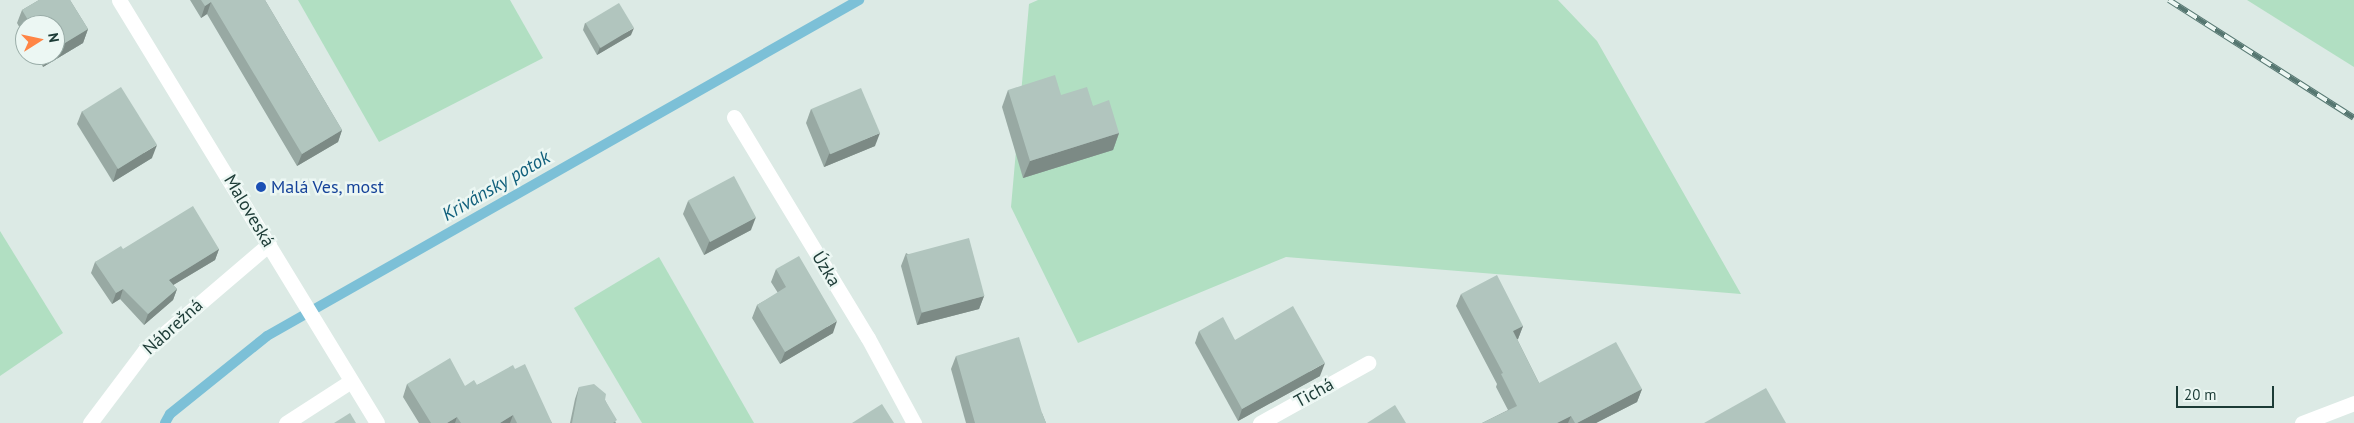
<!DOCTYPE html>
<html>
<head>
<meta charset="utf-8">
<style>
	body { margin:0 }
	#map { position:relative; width:2354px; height:423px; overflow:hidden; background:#dceae5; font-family:"PT Sans",sans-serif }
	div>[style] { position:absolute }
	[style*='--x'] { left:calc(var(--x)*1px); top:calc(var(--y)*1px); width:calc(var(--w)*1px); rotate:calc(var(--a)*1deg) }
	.green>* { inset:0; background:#b1dfc2 }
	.stream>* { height:10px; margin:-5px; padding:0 5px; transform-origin:5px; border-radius:5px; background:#7cc0d7 }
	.minor>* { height:15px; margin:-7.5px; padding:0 7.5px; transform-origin:7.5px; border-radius:7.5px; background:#fff }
	.rail>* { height:5.5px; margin-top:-2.75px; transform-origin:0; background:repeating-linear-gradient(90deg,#ecf7f3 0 11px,#567771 0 22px); box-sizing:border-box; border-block:1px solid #567771 }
	.wall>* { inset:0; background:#98a9a3 }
	.shaded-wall>* { inset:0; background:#7c8a85 }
	.building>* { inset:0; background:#b1c5be; transform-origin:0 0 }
	.dots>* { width:14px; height:14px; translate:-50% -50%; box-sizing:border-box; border:2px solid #ecf7f3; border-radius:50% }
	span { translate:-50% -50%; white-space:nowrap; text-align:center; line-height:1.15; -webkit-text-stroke:5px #ecf7f3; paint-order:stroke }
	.transit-label { font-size:18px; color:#164399 }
	.left { translate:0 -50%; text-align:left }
	.street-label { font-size:18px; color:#1c3b36 }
	.water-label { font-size:19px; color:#11607c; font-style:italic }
	.north { position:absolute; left:15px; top:15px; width:50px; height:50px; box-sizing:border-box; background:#ecf7f3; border:1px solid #99aca7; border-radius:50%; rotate:80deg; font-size:14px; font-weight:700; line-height:20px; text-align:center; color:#1c3b36 }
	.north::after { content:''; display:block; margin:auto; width:18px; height:22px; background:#ff8545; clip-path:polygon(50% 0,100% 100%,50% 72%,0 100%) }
	.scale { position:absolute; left:2176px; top:386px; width:98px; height:22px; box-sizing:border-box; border:2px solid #1c3b36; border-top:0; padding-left:6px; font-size:15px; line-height:18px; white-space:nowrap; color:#1c3b36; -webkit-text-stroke:4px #ecf7f3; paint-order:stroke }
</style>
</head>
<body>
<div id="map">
	<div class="green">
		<div style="clip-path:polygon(298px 0,510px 0,543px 58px,379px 142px)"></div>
		<div style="clip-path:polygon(1038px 0,1558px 0,1597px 41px,1741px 294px,1286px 257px,1078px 343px,1011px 207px,1029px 4px)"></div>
		<div style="clip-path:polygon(2247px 0,2354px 0,2354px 67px)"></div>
		<div style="clip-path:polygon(0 231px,63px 333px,0 376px)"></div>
		<div style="clip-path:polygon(659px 257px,754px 423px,642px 423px,574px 308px)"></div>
	</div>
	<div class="stream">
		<div style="--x:165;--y:423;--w:10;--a:-61"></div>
		<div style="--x:170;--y:414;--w:124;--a:-38.8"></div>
		<div style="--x:267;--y:336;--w:681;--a:-29.58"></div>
	</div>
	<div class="minor">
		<div style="--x:119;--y:0;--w:495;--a:58.6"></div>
		<div style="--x:734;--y:117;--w:258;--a:58.8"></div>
		<div style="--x:868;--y:338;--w:97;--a:61.6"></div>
		<div style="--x:90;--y:423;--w:91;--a:-53"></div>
		<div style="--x:145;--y:350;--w:163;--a:-40.5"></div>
		<div style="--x:286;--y:423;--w:77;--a:-32.9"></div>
		<div style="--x:1260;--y:423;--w:124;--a:-29.1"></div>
		<div style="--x:2302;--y:423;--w:56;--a:-21"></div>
	</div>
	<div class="rail">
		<div style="--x:2169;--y:0;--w:219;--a:32.5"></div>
	</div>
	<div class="wall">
		<div style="clip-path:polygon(39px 0,70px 0,88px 29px,83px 43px,43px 67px,36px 55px,55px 55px,55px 25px,25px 25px,25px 37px,17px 23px,22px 10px)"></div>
		<div style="clip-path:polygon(190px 0,265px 0,342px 130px,338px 142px,297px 166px,207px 14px,201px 18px)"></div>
		<div style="clip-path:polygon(585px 23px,631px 35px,597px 55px,583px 30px)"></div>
		<div style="clip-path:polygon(1008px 90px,1061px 95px,1093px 106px,1119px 133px,1113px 150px,1023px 178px,1002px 107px)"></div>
		<div style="clip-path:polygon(811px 109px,875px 146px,824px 167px,806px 123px)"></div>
		<div style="clip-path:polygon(82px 111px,152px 158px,113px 182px,77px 124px)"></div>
		<div style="clip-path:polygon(688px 201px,751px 230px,704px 255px,683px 214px)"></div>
		<div style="clip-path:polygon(123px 249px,219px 249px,215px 260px,173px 285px,177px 289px,173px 300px,144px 325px,120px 299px,112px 304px,91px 273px,95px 262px)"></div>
		<div style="clip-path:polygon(906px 253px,984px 296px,979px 309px,917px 325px,901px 266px)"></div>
		<div style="clip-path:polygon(776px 269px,833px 333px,780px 364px,752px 318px,757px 305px,778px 293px,771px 282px)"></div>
		<div style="clip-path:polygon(1461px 294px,1523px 326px,1518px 339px,1517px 339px,1539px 383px,1642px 389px,1637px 402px,1596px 423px,1482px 423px,1508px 410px,1496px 387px,1497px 384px,1456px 306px)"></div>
		<div style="clip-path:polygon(1199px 331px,1235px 340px,1320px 376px,1238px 421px,1195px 343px)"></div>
		<div style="clip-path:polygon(956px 356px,1042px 413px,1046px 423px,966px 423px,951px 369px)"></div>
		<div style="clip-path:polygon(515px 369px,552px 423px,419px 423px,403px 397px,407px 384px,465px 386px,477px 385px)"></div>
		<div style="clip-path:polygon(579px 387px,605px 400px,616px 423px,570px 423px,575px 399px)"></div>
	</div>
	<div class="shaded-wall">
		<div style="clip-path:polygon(211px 2px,207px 14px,201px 18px,205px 6px)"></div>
		<div style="clip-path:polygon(634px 28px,631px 35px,597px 55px,600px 47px)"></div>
		<div style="clip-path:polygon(88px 29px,83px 43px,43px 67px,47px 55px,55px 55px,55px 49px)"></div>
		<div style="clip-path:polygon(342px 130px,338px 142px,297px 166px,302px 154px)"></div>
		<div style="clip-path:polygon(880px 133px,875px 146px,824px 167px,829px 154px)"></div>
		<div style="clip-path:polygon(1119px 133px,1113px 150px,1023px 178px,1030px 161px)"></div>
		<div style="clip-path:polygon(157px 145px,152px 158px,113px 182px,117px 169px)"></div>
		<div style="clip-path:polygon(756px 217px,751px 230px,704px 255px,709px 242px)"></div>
		<div style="clip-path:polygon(219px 249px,215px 260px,165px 290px,169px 280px)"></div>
		<div style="clip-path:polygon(123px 289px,120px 299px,112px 304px,116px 293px)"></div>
		<div style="clip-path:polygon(177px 289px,173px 300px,144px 325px,148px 314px)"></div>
		<div style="clip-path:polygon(984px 296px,979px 309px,917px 325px,922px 312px)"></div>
		<div style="clip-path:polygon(837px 321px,833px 333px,780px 364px,785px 352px)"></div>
		<div style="clip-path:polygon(1523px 326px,1518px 339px,1509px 344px,1513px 331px)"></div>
		<div style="clip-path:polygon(1325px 363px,1320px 376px,1238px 421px,1242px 409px)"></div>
		<div style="clip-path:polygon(1642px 389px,1637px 402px,1596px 423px,1577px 423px)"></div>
		<div style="clip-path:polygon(513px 415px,510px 423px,500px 423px)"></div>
		<div style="clip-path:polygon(1571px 416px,1568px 423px,1557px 423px)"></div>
		<div style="clip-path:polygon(457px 417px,455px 423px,447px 423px)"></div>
	</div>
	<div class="building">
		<div style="clip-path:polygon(39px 0,70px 0,88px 29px,55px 49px,55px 25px,31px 25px,22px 10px)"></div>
		<div style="clip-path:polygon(201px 0,265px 0,342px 130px,302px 154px,211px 2px,205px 6px)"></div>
		<div style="left:619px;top:3px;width:29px;height:39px;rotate:59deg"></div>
		<div style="clip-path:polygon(1055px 75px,1061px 95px,1087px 87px,1093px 106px,1109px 100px,1119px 133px,1030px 161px,1008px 90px)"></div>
		<div style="left:121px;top:87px;width:68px;height:46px;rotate:58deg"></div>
		<div style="left:861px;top:88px;width:49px;height:54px;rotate:67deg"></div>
		<div style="left:734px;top:176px;width:47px;height:52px;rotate:62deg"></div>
		<div style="clip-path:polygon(193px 206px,219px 249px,169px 280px,177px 289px,148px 314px,123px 289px,116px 293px,95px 262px,121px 246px,123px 249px)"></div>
		<div style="left:969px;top:238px;width:60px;height:65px;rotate:75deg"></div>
		<div style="clip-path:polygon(799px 256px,837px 321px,785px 352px,757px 305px,786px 287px,776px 269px)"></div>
		<div style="clip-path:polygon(1497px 275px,1523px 326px,1513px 331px,1539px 383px,1616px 342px,1642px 389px,1577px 423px,1575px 423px,1571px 416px,1557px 423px,1482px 423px,1517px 406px,1501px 374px,1503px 373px,1461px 294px)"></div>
		<div style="clip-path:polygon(1293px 306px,1325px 363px,1242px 409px,1199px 331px,1223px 317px,1235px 340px)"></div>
		<div style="clip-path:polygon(1019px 337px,1042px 413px,1046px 423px,975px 423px,956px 356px)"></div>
		<div style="clip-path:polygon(450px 358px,465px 386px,474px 380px,477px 385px,513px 365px,515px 369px,525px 364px,552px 423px,517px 423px,513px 415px,500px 423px,461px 423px,457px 417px,447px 423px,431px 423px,407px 384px)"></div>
		<div style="clip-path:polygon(594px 384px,606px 394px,605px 400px,617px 420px,613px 423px,572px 423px,579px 387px)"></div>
		<div style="clip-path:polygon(1766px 388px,1786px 423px,1704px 423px)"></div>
		<div style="clip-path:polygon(882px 404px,894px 423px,852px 423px)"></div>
		<div style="clip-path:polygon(1395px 405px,1406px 423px,1367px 423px)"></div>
		<div style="clip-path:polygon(350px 413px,356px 423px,334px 423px)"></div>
	</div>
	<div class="dots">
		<div style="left:261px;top:187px;background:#1a4fb4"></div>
	</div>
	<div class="transit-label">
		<span class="left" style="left:271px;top:187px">Malá Ves, most</span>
	</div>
	<div class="street-label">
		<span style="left:249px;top:211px;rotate:59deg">Maloveská</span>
		<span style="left:826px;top:269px;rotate:59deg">Úzka</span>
		<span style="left:173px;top:327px;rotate:-42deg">Nábrežná</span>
		<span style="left:1314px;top:393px;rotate:-29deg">Tichá</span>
	</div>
	<div class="water-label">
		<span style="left:496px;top:186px;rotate:-30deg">Krivánsky potok</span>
	</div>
	<div class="north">N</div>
	<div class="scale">20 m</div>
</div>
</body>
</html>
